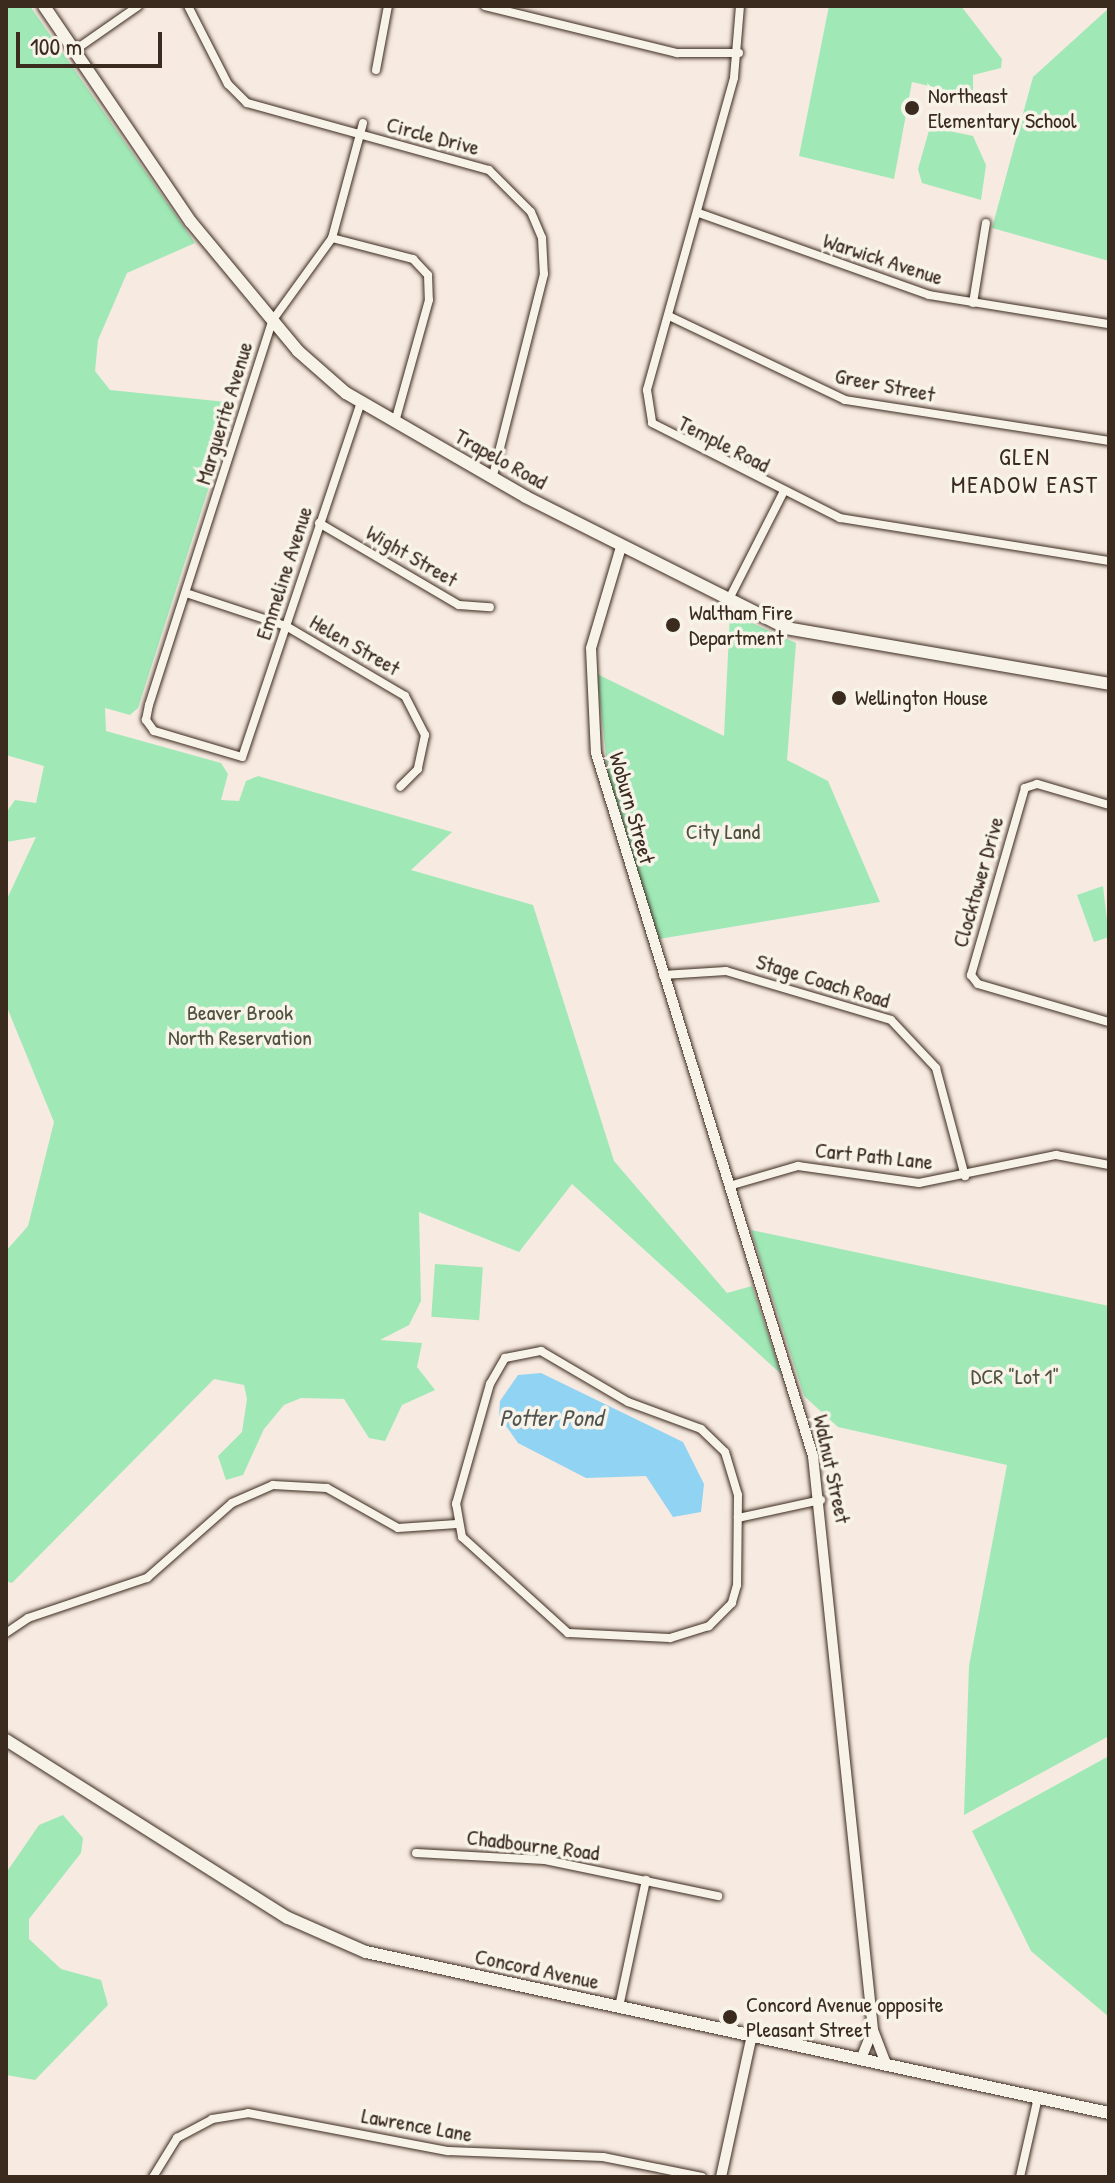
<!DOCTYPE html>
<html>
<head>
<meta charset="utf-8">
<style>
	body { margin:0 }
	#map { position:relative; width:1115px; height:2183px; overflow:hidden; background:#f7eae0; font-family:"Patrick Hand",sans-serif }
	div>[style] { position:absolute }
	[style*='--x'] { left:calc(var(--x)*1px); top:calc(var(--y)*1px); width:calc(var(--w)*1px); rotate:calc(var(--a)*1deg) }
	.green>* { inset:0; background:#a0e9b7; transform-origin:0 0 }
	.water>* { inset:0; background:#90d3f2 }
	.roads { filter:drop-shadow(0 0 2px #3b2a1e) drop-shadow(0 0 2px #3b2a1e) }
	.minor>* { height:8px; margin:-4px; padding:0 4px; transform-origin:4px; border-radius:4px; background:#f7f3e8 }
	.tertiary>* { height:10px; margin:-5px; padding:0 5px; transform-origin:5px; border-radius:5px; background:#f7f3e8 }
	.secondary>* { height:12px; margin:-6px; padding:0 6px; transform-origin:6px; border-radius:6px; background:#f7f3e8 }
	.dots>* { width:22px; height:22px; translate:-50% -50%; box-sizing:border-box; border:4px solid #f7f3e8; border-radius:50% }
	span { translate:-50% -50%; white-space:nowrap; text-align:center; line-height:1.15; -webkit-text-stroke:7px #f7f3e8; paint-order:stroke }
	.poi-label { font-size:22px; color:#3b2a1e }
	.left { translate:0 -50%; text-align:left }
	.street-label { font-size:22px; color:#3b2a1e }
	.park-label { font-size:22px; color:#4f503d }
	.neighbourhood-label { font-size:24px; color:#3b2a1e; letter-spacing:2px }
	.water-label { font-size:24px; color:#505453; font-style:italic }
	.frame { position:absolute; inset:0; border:8px solid #3b2a1e; pointer-events:none }
	.scale { position:absolute; left:16px; top:32px; width:146px; height:36px; box-sizing:border-box; border:4px solid #3b2a1e; border-top:0; padding-left:10px; font-size:24px; line-height:28px; white-space:nowrap; color:#3b2a1e; -webkit-text-stroke:6px #f7f3e8; paint-order:stroke }
</style>
</head>
<body>
<div id="map">
	<div class="green">
		<div style="clip-path:polygon(6px 6px,30px 6px,195px 243px,127px 273px,98px 340px,95px 371px,110px 390px,236px 403px,138px 708px,130px 715px,105px 708px,106px 731px,221px 763px,228px 774px,221px 800px,239px 801px,246px 781px,258px 776px,452px 832px,411px 870px,533px 905px,614px 1161px,727px 1293px,752px 1286px,781px 1374px,572px 1184px,519px 1252px,419px 1212px,421px 1301px,409px 1325px,380px 1340px,422px 1343px,417px 1367px,435px 1390px,402px 1405px,385px 1441px,369px 1438px,344px 1399px,301px 1398px,284px 1405px,264px 1429px,243px 1475px,226px 1480px,218px 1456px,242px 1432px,247px 1399px,244px 1385px,214px 1379px,12px 1583px,6px 1581px,6px 1251px,28px 1226px,54px 1122px,6px 1005px,6px 901px,36px 837px,6px 842px,6px 813px,15px 800px,36px 803px,44px 766px,6px 755px)"></div>
		<div style="clip-path:polygon(829px 6px,961px 6px,1002px 59px,1001px 68px,973px 75px,973px 96px,912px 82px,894px 179px,799px 156px)"></div>
		<div style="clip-path:polygon(1109px 8px,1109px 261px,992px 228px,1033px 77px)"></div>
		<div style="clip-path:polygon(930px 127px,973px 136px,986px 165px,981px 200px,922px 183px,918px 169px)"></div>
		<div style="clip-path:polygon(730px 613px,796px 643px,787px 760px,828px 781px,880px 902px,659px 939px,609px 783px,597px 674px,724px 736px)"></div>
		<div style="clip-path:polygon(1103px 886px,1109px 937px,1094px 942px,1077px 895px)"></div>
		<div style="clip-path:polygon(751px 1230px,1109px 1306px,1109px 1736px,964px 1815px,969px 1666px,1007px 1465px,838px 1427px,804px 1396px)"></div>
		<div style="left:435px;top:1264px;width:48px;height:53px;rotate:4deg"></div>
		<div style="clip-path:polygon(1109px 1756px,1109px 2017px,1031px 1951px,972px 1831px)"></div>
		<div style="clip-path:polygon(63px 1815px,83px 1838px,81px 1853px,29px 1919px,29px 1939px,61px 1969px,101px 1980px,108px 2005px,35px 2080px,6px 2075px,6px 1873px,39px 1825px)"></div>
	</div>
	<div class="water">
		<div style="clip-path:polygon(541px 1373px,683px 1442px,704px 1484px,701px 1512px,673px 1517px,646px 1476px,586px 1478px,518px 1443px,499px 1416px,500px 1401px,518px 1375px)"></div>
	</div>
	<div class="roads">
		<div class="minor">
			<div style="--x:188;--y:6;--w:88;--a:62.9"></div>
			<div style="--x:228;--y:84;--w:27;--a:45"></div>
			<div style="--x:247;--y:103;--w:251;--a:15.5"></div>
			<div style="--x:489;--y:170;--w:59;--a:45"></div>
			<div style="--x:531;--y:212;--w:28;--a:67"></div>
			<div style="--x:542;--y:238;--w:36;--a:87"></div>
			<div style="--x:544;--y:274;--w:211;--a:104.2"></div>
			<div style="--x:485;--y:6;--w:198;--a:13.8"></div>
			<div style="--x:677;--y:53;--w:62;--a:0"></div>
			<div style="--x:740;--y:6;--w:72;--a:94.8"></div>
			<div style="--x:734;--y:78;--w:324;--a:105.6"></div>
			<div style="--x:647;--y:390;--w:33;--a:81"></div>
			<div style="--x:652;--y:423;--w:211;--a:26.8"></div>
			<div style="--x:840;--y:518;--w:272;--a:9.1"></div>
			<div style="--x:75;--y:50;--w:77;--a:-34.9"></div>
			<div style="--x:376;--y:70;--w:65;--a:-79.4"></div>
			<div style="--x:699;--y:213;--w:244;--a:19.6"></div>
			<div style="--x:929;--y:295;--w:182;--a:9.2"></div>
			<div style="--x:332;--y:238;--w:84;--a:14.5"></div>
			<div style="--x:413;--y:259;--w:22;--a:47"></div>
			<div style="--x:428;--y:275;--w:25;--a:88"></div>
			<div style="--x:429;--y:300;--w:127;--a:105.6"></div>
			<div style="--x:973;--y:303;--w:81;--a:-80.8"></div>
			<div style="--x:669;--y:316;--w:195;--a:25.5"></div>
			<div style="--x:845;--y:400;--w:267;--a:8.8"></div>
			<div style="--x:361;--y:402;--w:374;--a:108.5"></div>
			<div style="--x:242;--y:757;--w:92;--a:-163.5"></div>
			<div style="--x:154;--y:731;--w:14;--a:-126"></div>
			<div style="--x:146;--y:720;--w:15;--a:-79"></div>
			<div style="--x:149;--y:705;--w:403;--a:-72.2"></div>
			<div style="--x:272;--y:321;--w:102;--a:-54.1"></div>
			<div style="--x:332;--y:238;--w:119;--a:-74.9"></div>
			<div style="--x:319;--y:523;--w:162;--a:30.4"></div>
			<div style="--x:459;--y:605;--w:31;--a:4"></div>
			<div style="--x:186;--y:593;--w:105;--a:18.3"></div>
			<div style="--x:286;--y:626;--w:138;--a:30.5"></div>
			<div style="--x:405;--y:696;--w:44;--a:62.9"></div>
			<div style="--x:425;--y:735;--w:35;--a:102"></div>
			<div style="--x:418;--y:769;--w:25;--a:135"></div>
			<div style="--x:728;--y:601;--w:121;--a:-63"></div>
			<div style="--x:1109;--y:805;--w:75;--a:-163.7"></div>
			<div style="--x:1037;--y:784;--w:13;--a:162"></div>
			<div style="--x:1025;--y:788;--w:195;--a:106.1"></div>
			<div style="--x:971;--y:975;--w:11;--a:52"></div>
			<div style="--x:978;--y:984;--w:136;--a:16.2"></div>
			<div style="--x:663;--y:975;--w:63;--a:-3.6"></div>
			<div style="--x:726;--y:971;--w:172;--a:16.5"></div>
			<div style="--x:891;--y:1020;--w:66;--a:46.8"></div>
			<div style="--x:936;--y:1068;--w:112;--a:75"></div>
			<div style="--x:729;--y:1186;--w:72;--a:-16.2"></div>
			<div style="--x:798;--y:1166;--w:122;--a:8"></div>
			<div style="--x:919;--y:1183;--w:140;--a:-11.6"></div>
			<div style="--x:1056;--y:1155;--w:54;--a:10.7"></div>
			<div style="--x:541;--y:1351;--w:101;--a:30.4"></div>
			<div style="--x:628;--y:1402;--w:78;--a:20.3"></div>
			<div style="--x:701;--y:1429;--w:33;--a:44"></div>
			<div style="--x:725;--y:1452;--w:45;--a:73.2"></div>
			<div style="--x:738;--y:1495;--w:90;--a:90.6"></div>
			<div style="--x:737;--y:1585;--w:19;--a:106"></div>
			<div style="--x:732;--y:1603;--w:33;--a:135"></div>
			<div style="--x:709;--y:1626;--w:41;--a:162.9"></div>
			<div style="--x:670;--y:1638;--w:102;--a:-177.2"></div>
			<div style="--x:568;--y:1633;--w:143;--a:-137.8"></div>
			<div style="--x:462;--y:1537;--w:34;--a:-100"></div>
			<div style="--x:456;--y:1504;--w:125;--a:-74.2"></div>
			<div style="--x:490;--y:1384;--w:30;--a:-60"></div>
			<div style="--x:505;--y:1358;--w:37;--a:-11"></div>
			<div style="--x:738;--y:1518;--w:85;--a:-12.2"></div>
			<div style="--x:6;--y:1633;--w:27;--a:-34"></div>
			<div style="--x:28;--y:1618;--w:126;--a:-18.6"></div>
			<div style="--x:147;--y:1578;--w:113;--a:-41.4"></div>
			<div style="--x:232;--y:1503;--w:45;--a:-23.7"></div>
			<div style="--x:273;--y:1485;--w:54;--a:3.2"></div>
			<div style="--x:327;--y:1488;--w:81;--a:29.4"></div>
			<div style="--x:398;--y:1528;--w:59;--a:-3.9"></div>
			<div style="--x:416;--y:1853;--w:129;--a:3.1"></div>
			<div style="--x:545;--y:1860;--w:177;--a:11.8"></div>
			<div style="--x:619;--y:2007;--w:130;--a:-78"></div>
			<div style="--x:153;--y:2177;--w:46;--a:-58.4"></div>
			<div style="--x:177;--y:2138;--w:40;--a:-28"></div>
			<div style="--x:212;--y:2119;--w:36;--a:-9"></div>
			<div style="--x:248;--y:2113;--w:204;--a:10.8"></div>
			<div style="--x:448;--y:2151;--w:155;--a:2.2"></div>
			<div style="--x:603;--y:2157;--w:101;--a:11.4"></div>
			<div style="--x:1020;--y:2177;--w:82;--a:-77.3"></div>
		</div>
		<div class="tertiary">
			<div style="--x:621;--y:547;--w:105;--a:106.5"></div>
			<div style="--x:591;--y:648;--w:105;--a:87.3"></div>
			<div style="--x:596;--y:753;--w:736;--a:72.85"></div>
			<div style="--x:813;--y:1456;--w:577;--a:84.03"></div>
			<div style="--x:873;--y:2030;--w:36;--a:69"></div>
			<div style="--x:861;--y:2059;--w:31;--a:-68"></div>
			<div style="--x:721;--y:2177;--w:145;--a:-77.7"></div>
		</div>
		<div class="secondary">
			<div style="--x:44;--y:6;--w:261;--a:55.8"></div>
			<div style="--x:191;--y:222;--w:168;--a:50.3"></div>
			<div style="--x:298;--y:351;--w:64;--a:41.2"></div>
			<div style="--x:346;--y:393;--w:208;--a:30"></div>
			<div style="--x:526;--y:497;--w:291;--a:26.7"></div>
			<div style="--x:786;--y:628;--w:328;--a:9.8"></div>
			<div style="--x:6;--y:1740;--w:333;--a:32.3"></div>
			<div style="--x:288;--y:1918;--w:85;--a:23.6"></div>
			<div style="--x:366;--y:1952;--w:760;--a:12.23"></div>
		</div>
	</div>
	<div class="dots">
		<div style="left:912px;top:108px;background:#3b2a1e"></div>
		<div style="left:673px;top:625px;background:#3b2a1e"></div>
		<div style="left:839px;top:698px;background:#3b2a1e"></div>
		<div style="left:730px;top:2017px;background:#3b2a1e"></div>
	</div>
	<div class="poi-label">
		<span class="left" style="left:928px;top:108px">Northeast<br>Elementary School</span>
		<span class="left" style="left:689px;top:625px">Waltham Fire<br>Department</span>
		<span class="left" style="left:855px;top:698px">Wellington House</span>
		<span class="left" style="left:746px;top:2017px">Concord Avenue opposite<br>Pleasant Street</span>
	</div>
	<div class="street-label">
		<span style="left:433px;top:136px;rotate:15deg">Circle Drive</span>
		<span style="left:883px;top:259px;rotate:18deg">Warwick Avenue</span>
		<span style="left:885px;top:385px;rotate:11deg">Greer Street</span>
		<span style="left:224px;top:413px;rotate:-73deg">Marguerite Avenue</span>
		<span style="left:724px;top:444px;rotate:27deg">Temple Road</span>
		<span style="left:501px;top:459px;rotate:29deg">Trapelo Road</span>
		<span style="left:412px;top:556px;rotate:30deg">Wight Street</span>
		<span style="left:284px;top:573px;rotate:-72deg">Emmeline Avenue</span>
		<span style="left:355px;top:645px;rotate:30deg">Helen Street</span>
		<span style="left:632px;top:808px;rotate:74deg">Woburn Street</span>
		<span style="left:978px;top:882px;rotate:-74deg">Clocktower Drive</span>
		<span style="left:823px;top:981px;rotate:17deg">Stage Coach Road</span>
		<span style="left:874px;top:1156px;rotate:6deg">Cart Path Lane</span>
		<span style="left:832px;top:1469px;rotate:78deg">Walnut Street</span>
		<span style="left:533px;top:1845px;rotate:7deg">Chadbourne Road</span>
		<span style="left:537px;top:1969px;rotate:12deg">Concord Avenue</span>
		<span style="left:417px;top:2125px;rotate:10deg">Lawrence Lane</span>
	</div>
	<div class="park-label">
		<span style="left:723px;top:832px">City Land</span>
		<span style="left:240px;top:1025px">Beaver Brook<br>North Reservation</span>
		<span style="left:1015px;top:1377px">DCR "Lot 1"</span>
	</div>
	<div class="neighbourhood-label">
		<span style="left:1025px;top:471px">GLEN<br>MEADOW EAST</span>
	</div>
	<div class="water-label">
		<span style="left:551px;top:1418px">Potter Pond</span>
	</div>
	<div class="frame"></div>
	<div class="scale">100 m</div>
</div>
</body>
</html>
